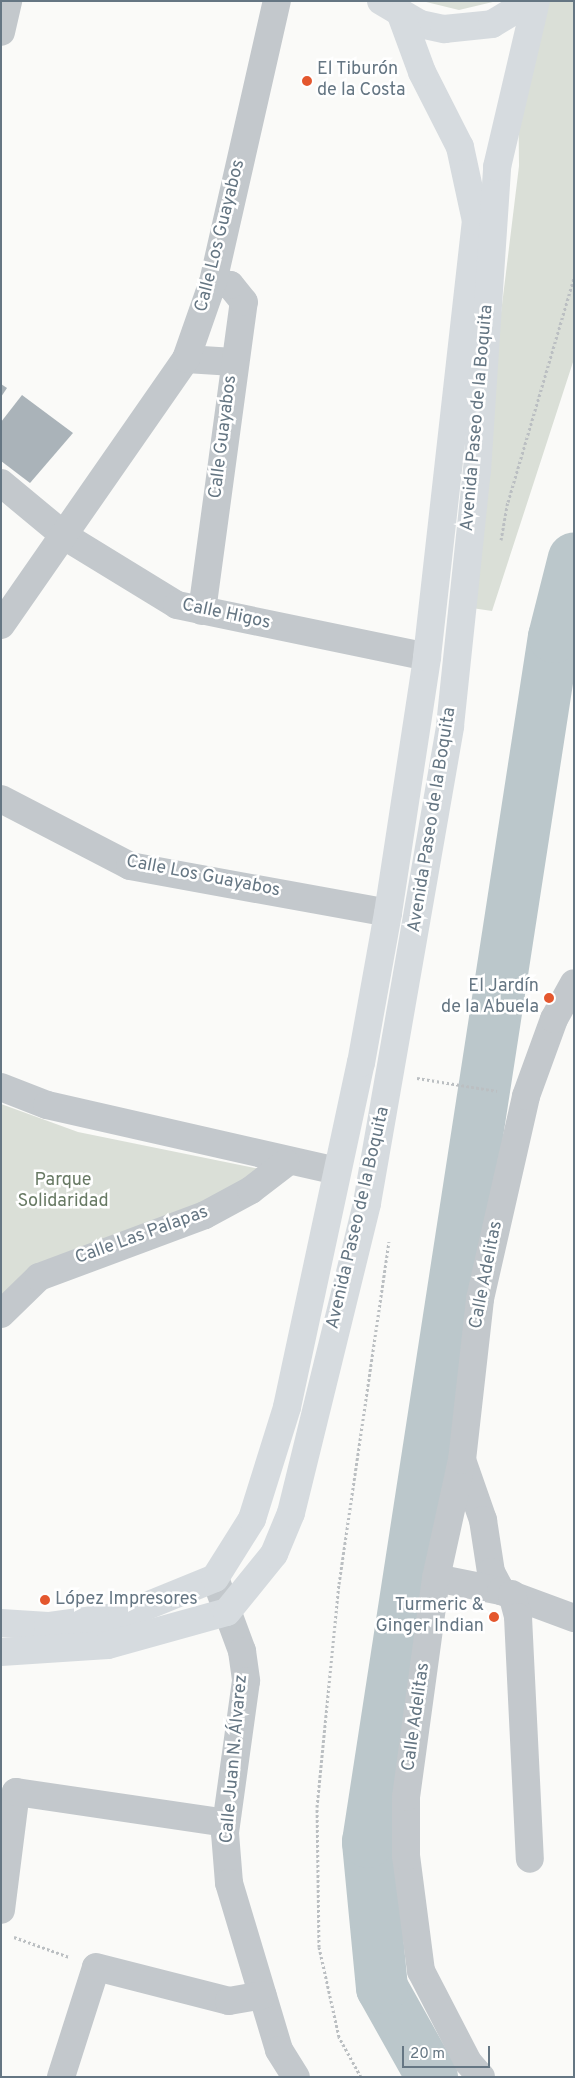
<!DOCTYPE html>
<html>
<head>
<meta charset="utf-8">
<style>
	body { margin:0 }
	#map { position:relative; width:575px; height:2078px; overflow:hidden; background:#fafaf8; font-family:Overpass,sans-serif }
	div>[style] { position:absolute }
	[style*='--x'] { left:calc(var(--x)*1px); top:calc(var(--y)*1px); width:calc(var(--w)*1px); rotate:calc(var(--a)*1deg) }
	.green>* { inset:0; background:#dadfd7 }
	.river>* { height:52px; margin:-26px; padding:0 26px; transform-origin:26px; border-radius:26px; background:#bbc7cb }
	.building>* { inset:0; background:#aab3b9 }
	.path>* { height:3px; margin-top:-1.5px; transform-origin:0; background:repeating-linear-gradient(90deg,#bbbfc2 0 2.5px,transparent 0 5px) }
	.minor>* { height:28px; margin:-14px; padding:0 14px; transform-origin:14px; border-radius:14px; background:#c3c8cc }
	.major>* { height:28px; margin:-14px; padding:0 14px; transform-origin:14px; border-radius:14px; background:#d6dbdf }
	.dots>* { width:14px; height:14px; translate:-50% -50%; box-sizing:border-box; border:2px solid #fff; border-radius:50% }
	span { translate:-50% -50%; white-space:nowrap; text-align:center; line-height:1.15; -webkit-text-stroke:5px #fff; paint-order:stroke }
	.poi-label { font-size:18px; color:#657683 }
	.left { translate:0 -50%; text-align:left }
	.right { translate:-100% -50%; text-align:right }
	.street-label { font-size:18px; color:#657683 }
	.park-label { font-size:18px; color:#687a64 }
	.frame { position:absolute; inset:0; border:2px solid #657683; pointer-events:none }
	.scale { position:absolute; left:402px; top:2046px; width:88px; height:22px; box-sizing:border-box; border:2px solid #657683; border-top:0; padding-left:6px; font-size:15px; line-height:18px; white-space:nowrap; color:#657683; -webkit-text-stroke:4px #fff; paint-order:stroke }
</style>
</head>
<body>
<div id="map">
	<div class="green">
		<div style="clip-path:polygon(422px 1px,497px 1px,459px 10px)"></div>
		<div style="clip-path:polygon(548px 1px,574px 1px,574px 359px,492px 611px,465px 607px,519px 166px,518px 74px)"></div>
		<div style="clip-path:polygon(1px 1104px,78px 1132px,260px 1169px,184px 1217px,1px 1295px)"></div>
	</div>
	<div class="river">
		<div style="--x:432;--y:2077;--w:102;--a:-119.3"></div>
		<div style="--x:382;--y:1988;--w:147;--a:-95.5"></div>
		<div style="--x:368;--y:1842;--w:1219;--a:-81.23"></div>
		<div style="--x:554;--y:637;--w:81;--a:-75.8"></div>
	</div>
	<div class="building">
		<div style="clip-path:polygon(1px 384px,7px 388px,1px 397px)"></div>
		<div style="clip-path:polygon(22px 395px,73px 433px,30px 483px,1px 461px,1px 422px)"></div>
	</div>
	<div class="path">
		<div style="--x:501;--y:540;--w:39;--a:-80"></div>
		<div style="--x:508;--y:502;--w:234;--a:-73.6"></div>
		<div style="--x:417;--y:1078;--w:81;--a:9.2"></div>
		<div style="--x:14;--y:1937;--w:59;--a:20"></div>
		<div style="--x:361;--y:2077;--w:46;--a:-118.8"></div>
		<div style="--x:339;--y:2037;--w:92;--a:-102.5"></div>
		<div style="--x:319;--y:1947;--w:140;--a:-90.8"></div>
		<div style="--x:317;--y:1807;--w:224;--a:-84.4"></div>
		<div style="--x:339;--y:1584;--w:346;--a:-81.7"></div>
	</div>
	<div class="minor">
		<div style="--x:1;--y:32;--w:32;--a:-77"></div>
		<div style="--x:186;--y:359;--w:48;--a:3.6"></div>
		<div style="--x:1;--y:483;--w:85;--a:39.7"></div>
		<div style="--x:66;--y:537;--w:130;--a:31.5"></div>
		<div style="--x:177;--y:605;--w:255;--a:11.7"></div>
		<div style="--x:202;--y:611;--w:312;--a:-82.3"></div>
		<div style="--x:244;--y:302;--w:22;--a:-129"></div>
		<div style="--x:230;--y:285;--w:17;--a:-170"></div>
		<div style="--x:1;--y:625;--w:324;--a:-55.2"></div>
		<div style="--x:186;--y:359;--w:82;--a:-70.7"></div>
		<div style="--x:213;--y:282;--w:288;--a:-77.2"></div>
		<div style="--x:1;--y:799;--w:145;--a:27.4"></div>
		<div style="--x:130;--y:866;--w:262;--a:10.3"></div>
		<div style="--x:1;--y:1087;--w:49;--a:21.4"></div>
		<div style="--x:47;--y:1105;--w:297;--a:12.8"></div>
		<div style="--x:1;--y:1314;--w:53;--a:-44.2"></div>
		<div style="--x:39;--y:1277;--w:177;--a:-20.5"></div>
		<div style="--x:205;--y:1215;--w:52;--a:-28.5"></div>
		<div style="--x:251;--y:1190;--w:44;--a:-37.6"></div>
		<div style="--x:462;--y:1460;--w:64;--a:70.7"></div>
		<div style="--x:483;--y:1520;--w:53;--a:81.3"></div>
		<div style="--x:491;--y:1572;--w:21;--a:62"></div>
		<div style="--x:215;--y:1578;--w:78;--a:69.7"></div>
		<div style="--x:242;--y:1651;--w:30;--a:82"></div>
		<div style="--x:246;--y:1681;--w:153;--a:97.9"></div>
		<div style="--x:225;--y:1833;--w:50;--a:85.4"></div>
		<div style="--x:229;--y:1883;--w:174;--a:73.3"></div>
		<div style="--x:279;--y:2050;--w:32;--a:58"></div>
		<div style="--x:436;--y:1578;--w:66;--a:11.3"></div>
		<div style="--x:501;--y:1591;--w:78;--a:20.3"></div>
		<div style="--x:512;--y:1594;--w:24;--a:75"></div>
		<div style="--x:518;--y:1617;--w:242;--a:87.2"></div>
		<div style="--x:1;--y:1910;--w:119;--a:-82.8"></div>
		<div style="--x:16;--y:1792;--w:212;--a:8.4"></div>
		<div style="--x:61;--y:2077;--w:115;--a:-72.3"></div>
		<div style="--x:96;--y:1967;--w:137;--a:14.3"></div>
		<div style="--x:229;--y:2001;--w:34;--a:-10"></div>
		<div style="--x:481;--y:2077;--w:20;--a:-131"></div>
		<div style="--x:468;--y:2062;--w:102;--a:-117.3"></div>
		<div style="--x:421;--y:1971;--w:116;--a:-97.4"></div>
		<div style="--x:406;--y:1856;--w:59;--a:-90"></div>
		<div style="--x:406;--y:1797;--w:221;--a:-82.2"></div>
		<div style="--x:436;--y:1578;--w:121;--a:-77.6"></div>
		<div style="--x:462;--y:1460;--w:162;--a:-83.6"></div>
		<div style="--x:480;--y:1299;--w:208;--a:-77.2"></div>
		<div style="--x:526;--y:1096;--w:82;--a:-70"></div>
		<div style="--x:554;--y:1019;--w:41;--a:-60.9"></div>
	</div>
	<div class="major">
		<div style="--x:381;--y:1;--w:45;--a:30.5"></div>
		<div style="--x:420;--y:24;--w:25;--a:12"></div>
		<div style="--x:444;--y:29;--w:48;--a:-5.9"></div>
		<div style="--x:492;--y:24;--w:44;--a:-31.2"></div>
		<div style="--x:1;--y:1623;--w:47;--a:3.7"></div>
		<div style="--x:48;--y:1626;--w:75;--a:-7.7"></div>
		<div style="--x:122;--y:1616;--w:100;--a:-22.2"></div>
		<div style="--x:215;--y:1578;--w:70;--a:-57.9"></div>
		<div style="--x:252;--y:1519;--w:117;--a:-72.6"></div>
		<div style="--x:287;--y:1407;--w:352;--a:-77.9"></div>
		<div style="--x:361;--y:1063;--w:152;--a:-79.8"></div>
		<div style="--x:388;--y:913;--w:259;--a:-81.3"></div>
		<div style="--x:427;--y:657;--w:439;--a:-83.6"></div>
		<div style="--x:476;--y:221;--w:76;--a:-102.2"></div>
		<div style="--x:460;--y:147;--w:84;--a:-116.9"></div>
		<div style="--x:422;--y:72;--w:61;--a:-110.2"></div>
		<div style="--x:1;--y:1652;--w:107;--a:-3.7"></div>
		<div style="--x:108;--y:1645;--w:123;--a:-15.5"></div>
		<div style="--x:227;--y:1612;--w:75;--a:-51"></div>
		<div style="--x:274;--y:1554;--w:44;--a:-67.5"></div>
		<div style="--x:291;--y:1513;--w:319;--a:-76.2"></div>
		<div style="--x:367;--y:1203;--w:484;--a:-80.1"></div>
		<div style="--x:450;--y:726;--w:256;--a:-84"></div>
		<div style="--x:477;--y:471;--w:305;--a:-86.2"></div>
		<div style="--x:497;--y:167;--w:171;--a:-76.8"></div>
	</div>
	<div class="dots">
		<div style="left:307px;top:81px;background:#e4572e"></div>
		<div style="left:549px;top:998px;background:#e4572e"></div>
		<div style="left:45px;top:1600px;background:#e4572e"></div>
		<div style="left:494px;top:1617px;background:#e4572e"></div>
	</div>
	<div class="poi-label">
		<span class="left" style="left:317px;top:81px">El Tiburón<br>de la Costa</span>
		<span class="right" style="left:539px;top:998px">El Jardín<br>de la Abuela</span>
		<span class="left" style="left:55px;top:1600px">López Impresores</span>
		<span class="right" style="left:484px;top:1617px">Turmeric &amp;<br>Ginger Indian</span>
	</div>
	<div class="street-label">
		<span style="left:221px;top:236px;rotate:-76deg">Calle Los Guayabos</span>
		<span style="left:478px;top:418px;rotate:-85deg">Avenida Paseo de la Boquita</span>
		<span style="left:224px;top:437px;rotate:-83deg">Calle Guayabos</span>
		<span style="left:226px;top:615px;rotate:12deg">Calle Higos</span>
		<span style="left:433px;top:820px;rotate:-81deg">Avenida Paseo de la Boquita</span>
		<span style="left:203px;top:877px;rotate:11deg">Calle Los Guayabos</span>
		<span style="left:359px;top:1218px;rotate:-77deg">Avenida Paseo de la Boquita</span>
		<span style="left:142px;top:1236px;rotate:-20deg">Calle Las Palapas</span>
		<span style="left:487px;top:1275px;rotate:-79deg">Calle Adelitas</span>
		<span style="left:417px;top:1717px;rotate:-82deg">Calle Adelitas</span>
		<span style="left:235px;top:1759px;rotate:-85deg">Calle Juan N. Álvarez</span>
	</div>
	<div class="park-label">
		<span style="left:63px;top:1192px">Parque<br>Solidaridad</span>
	</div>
	<div class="frame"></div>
	<div class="scale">20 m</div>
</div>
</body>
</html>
